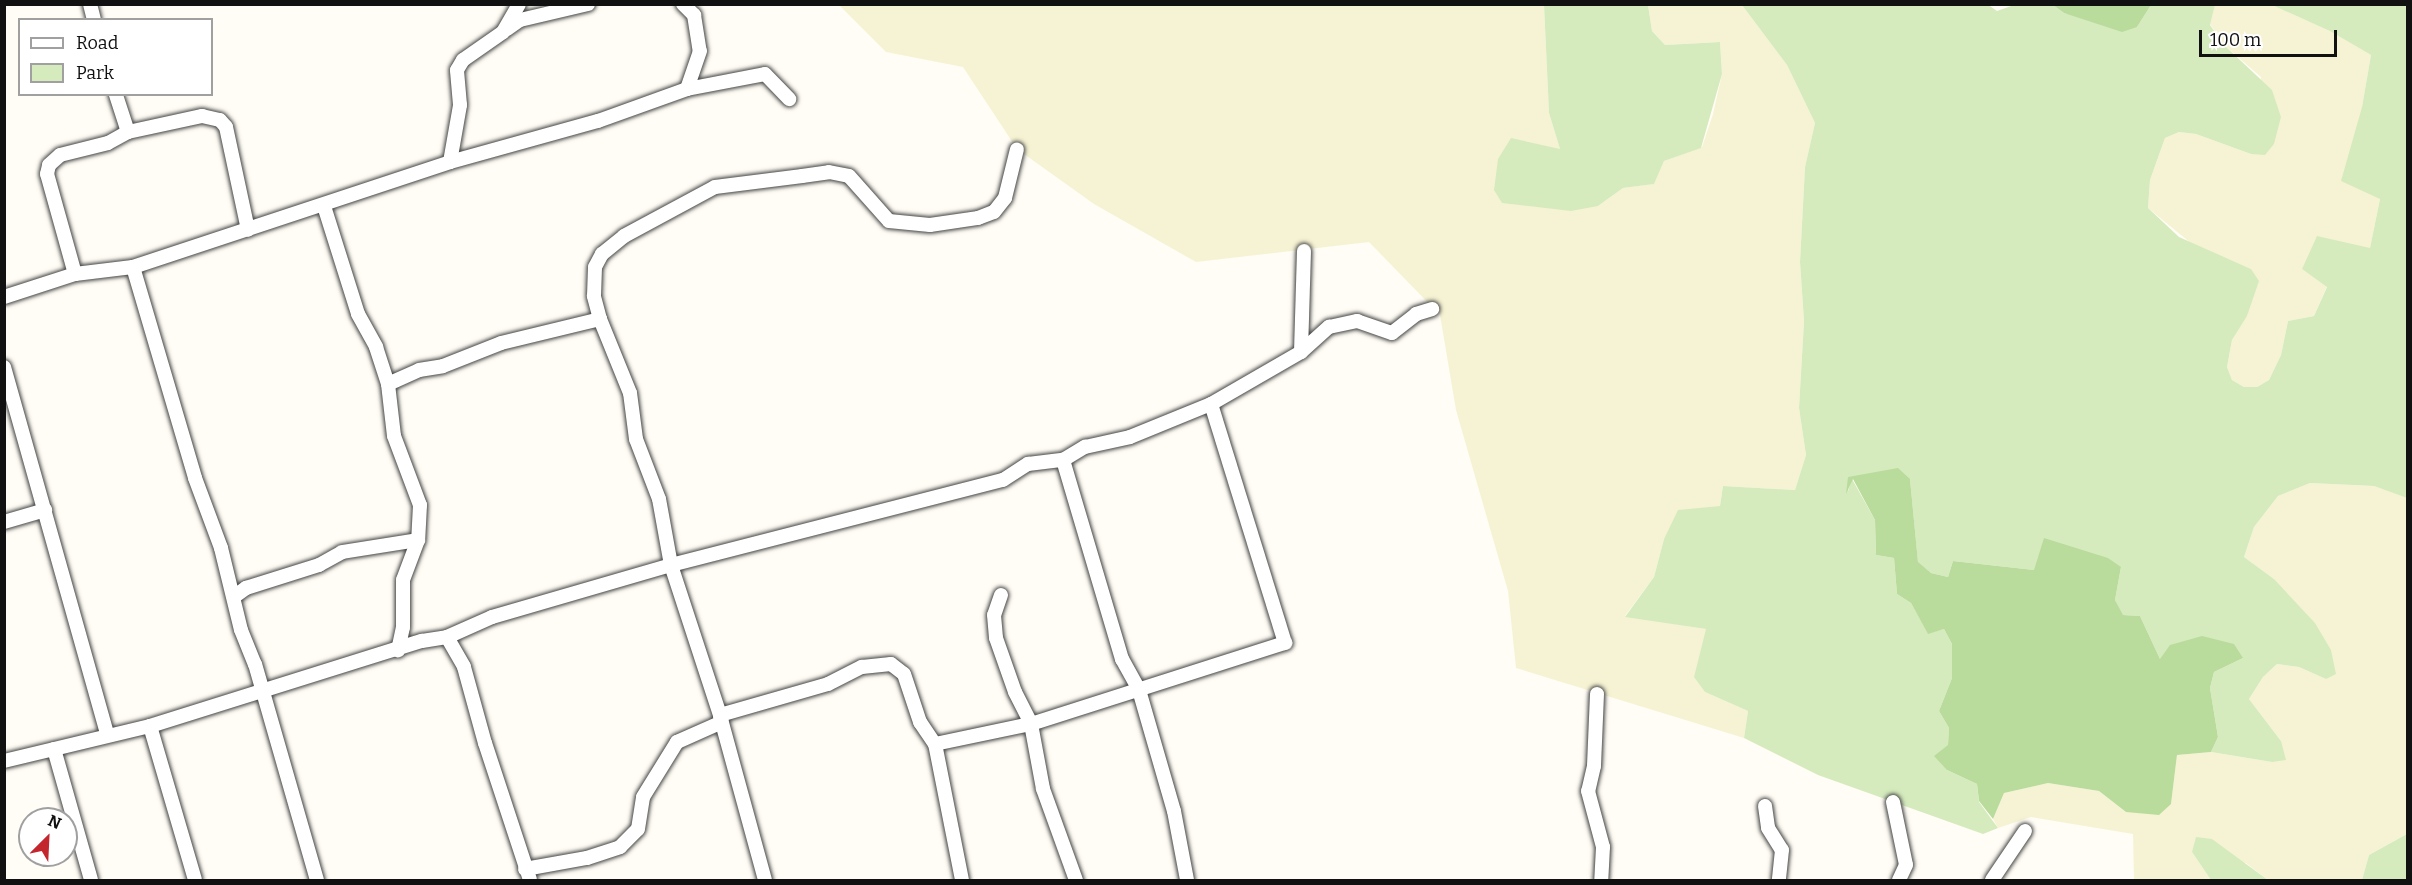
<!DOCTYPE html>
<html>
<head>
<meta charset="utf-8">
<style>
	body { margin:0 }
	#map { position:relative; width:2412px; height:885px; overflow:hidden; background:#fffdf5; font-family:Bitter,serif }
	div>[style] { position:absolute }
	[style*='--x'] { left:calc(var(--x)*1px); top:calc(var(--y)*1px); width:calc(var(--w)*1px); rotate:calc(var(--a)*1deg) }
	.farmland>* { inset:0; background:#f6f3d4 }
	.green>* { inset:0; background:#d5ebbd }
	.forest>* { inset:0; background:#b9dc9c }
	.roads { filter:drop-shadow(0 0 2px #444) drop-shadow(0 0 2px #444) }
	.minor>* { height:14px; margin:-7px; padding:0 7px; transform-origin:7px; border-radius:7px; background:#fff }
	span { translate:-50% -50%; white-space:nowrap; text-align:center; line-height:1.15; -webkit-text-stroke:6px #fff; paint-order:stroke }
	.frame { position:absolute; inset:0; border:6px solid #111; pointer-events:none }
	.legend { position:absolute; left:18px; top:18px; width:195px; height:78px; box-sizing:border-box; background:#fff; border:2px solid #a0a0a0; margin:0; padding:8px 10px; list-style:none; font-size:18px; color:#111 }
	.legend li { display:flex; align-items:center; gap:12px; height:30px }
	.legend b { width:30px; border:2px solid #a0a0a0 }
	.north { position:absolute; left:18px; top:807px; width:60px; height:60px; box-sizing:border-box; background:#fff; border:2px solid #a0a0a0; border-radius:50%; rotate:24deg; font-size:16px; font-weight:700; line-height:24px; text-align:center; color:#111 }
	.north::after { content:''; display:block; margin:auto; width:21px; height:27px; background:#c4262e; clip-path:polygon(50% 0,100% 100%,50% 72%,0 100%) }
	.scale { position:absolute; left:2199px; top:30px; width:138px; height:27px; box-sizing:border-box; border:3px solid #111; border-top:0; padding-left:8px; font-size:18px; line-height:21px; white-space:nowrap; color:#111; -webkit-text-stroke:4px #fff; paint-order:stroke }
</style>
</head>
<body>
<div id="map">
	<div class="farmland">
		<div style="clip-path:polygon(839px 5px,1544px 5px,1549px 113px,1560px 149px,1598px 206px,1623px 188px,1653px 184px,1664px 161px,1702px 147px,1713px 114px,1722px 74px,1720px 42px,1665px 45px,1652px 31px,1648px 5px,1742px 5px,1787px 65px,1815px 123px,1805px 167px,1800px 262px,1804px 321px,1799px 408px,1806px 455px,1795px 490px,1723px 486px,1720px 506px,1664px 539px,1654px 577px,1625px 616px,1706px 629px,1705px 692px,1748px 711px,1744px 738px,1516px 668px,1508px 591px,1456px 410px,1440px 315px,1369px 242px,1196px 262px,1094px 204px,1017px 149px,963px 67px,886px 52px)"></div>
		<div style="clip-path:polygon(2215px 5px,2272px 5px,2331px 31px,2371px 55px,2362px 107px,2380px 199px,2370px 248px,2302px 269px,2327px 286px,2314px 316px,2288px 321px,2281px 355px,2269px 380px,2257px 387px,2244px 387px,2232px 380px,2227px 367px,2232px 340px,2247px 315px,2251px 269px,2192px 244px,2148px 208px,2150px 180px,2165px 138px,2179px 132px,2196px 134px,2251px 154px,2261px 77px,2225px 46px,2210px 24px)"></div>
		<div style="clip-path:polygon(2310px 483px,2374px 486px,2408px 498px,2407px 834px,2369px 855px,2362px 880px,2268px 880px,2246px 863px,2192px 852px,2211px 880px,2134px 880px,2133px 834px,2031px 817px,1998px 828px,1993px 819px,2004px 793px,2048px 783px,2099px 791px,2126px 812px,2171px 804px,2177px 755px,2211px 752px,2272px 762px,2281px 741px,2249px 699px,2263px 677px,2277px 664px,2299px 667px,2326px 679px,2274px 579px,2244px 557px,2254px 527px,2278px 496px)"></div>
	</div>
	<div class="green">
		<div style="clip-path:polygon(1987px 4px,1997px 11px,2014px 5px,2053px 5px,2064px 13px,2137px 27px,2151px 5px,2215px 5px,2210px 25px,2225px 46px,2272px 90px,2281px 117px,2274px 144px,2265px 155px,2251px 154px,2196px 134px,2179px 132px,2165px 138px,2150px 180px,2148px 208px,2179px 237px,2251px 269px,2259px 281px,2247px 316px,2232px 340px,2227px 367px,2232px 380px,2244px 387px,2257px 387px,2269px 380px,2281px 355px,2288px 321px,2314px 316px,2327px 287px,2302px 269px,2317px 236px,2370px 248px,2380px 199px,2341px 181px,2362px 107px,2371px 55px,2330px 31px,2272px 5px,2407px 5px,2407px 498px,2374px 486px,2310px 483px,2278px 496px,2254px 527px,2244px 557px,2274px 579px,2315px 623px,2331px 650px,2336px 674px,2326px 679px,2299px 667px,2277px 664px,2263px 677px,2249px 699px,2281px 741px,2286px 760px,2272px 762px,2211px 752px,2218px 737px,2210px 688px,2214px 672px,2243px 658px,2160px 659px,2140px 616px,2122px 615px,2115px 600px,2121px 567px,2034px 570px,1953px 561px,1948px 577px,1931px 573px,1918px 563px,1910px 479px,1848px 477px,1848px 491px,1852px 479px,1875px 520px,1876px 555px,1894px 558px,1897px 594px,1911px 603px,1928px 633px,1944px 629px,1952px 644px,1952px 678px,1939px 711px,1949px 728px,1947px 770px,1977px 784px,1979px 802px,1998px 828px,1983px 834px,1818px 775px,1744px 738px,1748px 711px,1705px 692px,1694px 677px,1706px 629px,1625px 617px,1654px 577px,1664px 539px,1678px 510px,1720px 506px,1723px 486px,1795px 490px,1806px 455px,1799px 408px,1804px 321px,1800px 262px,1805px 167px,1815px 123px,1787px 65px,1742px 5px)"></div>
		<div style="clip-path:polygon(1544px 5px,1648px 5px,1652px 31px,1665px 45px,1720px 42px,1722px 74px,1701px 148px,1664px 161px,1654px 184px,1623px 188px,1598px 206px,1571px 211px,1502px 203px,1494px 190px,1498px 159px,1511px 138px,1560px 149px,1549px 113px)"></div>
		<div style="clip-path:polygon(2407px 834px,2407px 880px,2362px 880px,2369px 855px)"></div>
		<div style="clip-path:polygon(2196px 837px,2212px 839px,2268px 880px,2211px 880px,2192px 852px)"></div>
	</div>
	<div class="forest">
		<div style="clip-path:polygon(2053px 5px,2151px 5px,2137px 27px,2122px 32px,2064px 13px)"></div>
		<div style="clip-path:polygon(1898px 468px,1910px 479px,1918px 562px,1931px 573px,1948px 577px,1953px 561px,2034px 570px,2044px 538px,2108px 558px,2121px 567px,2115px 600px,2123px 615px,2140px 616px,2160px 659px,2170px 645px,2202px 636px,2234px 644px,2243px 658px,2214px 672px,2210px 688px,2218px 737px,2211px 752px,2177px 755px,2171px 804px,2159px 815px,2126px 812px,2099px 791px,2048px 783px,2004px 793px,1993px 819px,1979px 801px,1977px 784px,1947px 770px,1934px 756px,1948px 745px,1949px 728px,1939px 711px,1952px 678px,1952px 644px,1944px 629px,1928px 634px,1911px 603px,1897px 594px,1894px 558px,1876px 555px,1875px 520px,1853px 479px,1846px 494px,1848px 477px)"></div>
	</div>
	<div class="roads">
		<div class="minor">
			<div style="--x:90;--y:4;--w:16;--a:76"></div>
			<div style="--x:683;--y:4;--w:16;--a:45"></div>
			<div style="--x:694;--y:15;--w:36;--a:81"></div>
			<div style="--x:700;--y:51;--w:40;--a:108.9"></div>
			<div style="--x:507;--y:29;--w:16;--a:-35"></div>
			<div style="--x:520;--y:20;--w:70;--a:-13.2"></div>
			<div style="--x:128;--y:132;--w:76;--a:-12.2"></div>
			<div style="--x:202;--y:116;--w:18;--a:13"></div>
			<div style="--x:220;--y:120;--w:9;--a:49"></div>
			<div style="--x:226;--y:127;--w:105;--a:77.9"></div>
			<div style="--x:450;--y:162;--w:58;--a:-80"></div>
			<div style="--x:460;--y:105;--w:35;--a:-95"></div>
			<div style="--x:457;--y:70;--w:12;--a:-59"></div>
			<div style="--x:463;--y:60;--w:49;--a:-35"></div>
			<div style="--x:503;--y:32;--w:32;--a:-60"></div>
			<div style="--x:324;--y:206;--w:113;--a:72.5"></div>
			<div style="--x:358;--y:314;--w:38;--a:61"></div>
			<div style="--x:376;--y:347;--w:39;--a:72"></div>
			<div style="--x:388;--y:384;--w:52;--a:83.4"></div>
			<div style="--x:394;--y:436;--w:74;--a:69.4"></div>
			<div style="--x:420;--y:505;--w:35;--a:93"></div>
			<div style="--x:418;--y:540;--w:43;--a:110.6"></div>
			<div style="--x:403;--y:580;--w:47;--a:90"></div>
			<div style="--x:403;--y:627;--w:24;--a:102"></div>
			<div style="--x:133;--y:267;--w:220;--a:73.6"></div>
			<div style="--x:195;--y:478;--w:75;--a:69.6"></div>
			<div style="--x:221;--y:548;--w:84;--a:76.3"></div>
			<div style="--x:241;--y:630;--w:37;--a:68"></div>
			<div style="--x:255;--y:664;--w:225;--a:74"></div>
			<div style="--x:75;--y:274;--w:58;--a:-6.9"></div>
			<div style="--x:133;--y:267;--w:334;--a:-18.3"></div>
			<div style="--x:450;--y:162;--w:154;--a:-15.5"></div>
			<div style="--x:598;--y:121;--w:95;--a:-19.8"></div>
			<div style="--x:687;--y:89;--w:79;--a:-10.9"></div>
			<div style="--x:765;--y:74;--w:35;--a:46"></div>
			<div style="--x:4;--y:297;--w:75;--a:-17.9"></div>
			<div style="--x:75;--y:274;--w:104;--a:-105.6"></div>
			<div style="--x:47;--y:174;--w:9;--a:-77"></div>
			<div style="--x:49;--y:165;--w:15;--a:-42"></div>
			<div style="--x:60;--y:155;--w:49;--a:-14"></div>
			<div style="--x:108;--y:143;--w:23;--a:-29"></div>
			<div style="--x:128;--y:132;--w:40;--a:-108"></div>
			<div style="--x:1301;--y:352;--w:101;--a:-88.3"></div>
			<div style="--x:4;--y:367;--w:380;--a:74.3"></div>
			<div style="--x:388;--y:384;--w:34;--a:-24"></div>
			<div style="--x:419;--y:370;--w:24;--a:-9"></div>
			<div style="--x:443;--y:366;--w:62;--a:-21.6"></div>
			<div style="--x:501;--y:343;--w:102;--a:-13.6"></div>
			<div style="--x:1063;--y:460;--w:208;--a:73.5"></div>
			<div style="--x:1122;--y:659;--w:35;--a:61"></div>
			<div style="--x:1139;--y:690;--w:126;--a:73.9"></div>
			<div style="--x:1174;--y:811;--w:70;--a:79.3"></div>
			<div style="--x:4;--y:522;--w:43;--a:-16.3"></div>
			<div style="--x:1001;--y:595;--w:21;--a:109"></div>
			<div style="--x:994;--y:615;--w:23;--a:85"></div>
			<div style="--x:996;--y:638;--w:57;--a:70.6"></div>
			<div style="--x:1015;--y:692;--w:36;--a:63"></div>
			<div style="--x:1031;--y:724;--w:66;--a:79.5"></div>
			<div style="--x:1043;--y:789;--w:97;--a:70.1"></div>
			<div style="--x:235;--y:596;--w:14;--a:-36"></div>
			<div style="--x:246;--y:588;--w:77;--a:-17.5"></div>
			<div style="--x:319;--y:565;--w:26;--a:-29"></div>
			<div style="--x:342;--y:552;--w:77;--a:-9"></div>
			<div style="--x:447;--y:637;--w:34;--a:60"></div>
			<div style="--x:464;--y:667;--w:79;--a:74.6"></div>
			<div style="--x:485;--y:743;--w:144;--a:71.8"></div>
			<div style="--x:1597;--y:694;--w:72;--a:92.4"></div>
			<div style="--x:1594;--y:766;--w:26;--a:103"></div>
			<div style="--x:1588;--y:791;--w:58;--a:75"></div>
			<div style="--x:1603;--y:847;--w:33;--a:93"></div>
			<div style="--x:720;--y:715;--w:112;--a:-16"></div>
			<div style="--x:828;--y:684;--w:38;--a:-27"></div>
			<div style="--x:862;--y:667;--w:29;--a:-6"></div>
			<div style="--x:891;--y:664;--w:16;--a:38"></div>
			<div style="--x:904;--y:674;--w:51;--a:71.6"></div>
			<div style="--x:920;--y:722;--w:27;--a:56"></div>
			<div style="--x:150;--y:726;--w:160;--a:73.7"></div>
			<div style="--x:54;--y:749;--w:136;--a:74.2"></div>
			<div style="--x:4;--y:761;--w:150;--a:-13.5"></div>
			<div style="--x:150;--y:726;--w:285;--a:-17.4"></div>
			<div style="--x:422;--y:641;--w:25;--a:-9"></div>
			<div style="--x:447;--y:637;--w:49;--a:-24"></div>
			<div style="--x:492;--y:617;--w:186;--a:-16.2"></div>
			<div style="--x:671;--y:565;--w:343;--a:-14.4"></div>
			<div style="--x:1003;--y:480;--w:30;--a:-33"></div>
			<div style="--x:1028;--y:464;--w:35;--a:-7"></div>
			<div style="--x:1063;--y:460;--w:26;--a:-31"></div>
			<div style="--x:1085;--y:447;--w:46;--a:-12.5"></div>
			<div style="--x:1130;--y:437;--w:87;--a:-22.2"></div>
			<div style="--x:1211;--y:404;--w:104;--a:-30"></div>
			<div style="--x:1301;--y:352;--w:38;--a:-42"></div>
			<div style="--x:1329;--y:327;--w:29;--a:-12"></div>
			<div style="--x:1357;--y:321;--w:37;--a:19"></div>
			<div style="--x:1392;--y:333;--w:31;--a:-38"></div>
			<div style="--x:1416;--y:314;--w:17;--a:-17"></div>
			<div style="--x:1893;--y:802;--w:64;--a:78.3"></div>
			<div style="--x:1906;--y:865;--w:17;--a:115"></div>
			<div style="--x:1765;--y:806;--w:22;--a:82"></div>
			<div style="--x:1768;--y:828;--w:26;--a:58"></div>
			<div style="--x:1782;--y:850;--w:30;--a:96"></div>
			<div style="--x:525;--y:869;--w:63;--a:-10.1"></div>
			<div style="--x:587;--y:858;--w:35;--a:-18"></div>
			<div style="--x:620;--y:847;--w:25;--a:-45"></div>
			<div style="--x:638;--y:829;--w:32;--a:-81"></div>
			<div style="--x:643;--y:797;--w:65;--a:-58.3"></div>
			<div style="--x:677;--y:742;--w:49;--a:-24"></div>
			<div style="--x:765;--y:880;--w:171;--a:-105.3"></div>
			<div style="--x:720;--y:715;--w:158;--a:-108.1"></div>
			<div style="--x:671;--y:565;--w:67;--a:-100.3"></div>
			<div style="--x:659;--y:499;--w:64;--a:-111"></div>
			<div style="--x:636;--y:439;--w:46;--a:-97.4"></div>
			<div style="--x:630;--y:393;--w:80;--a:-112.1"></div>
			<div style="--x:600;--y:319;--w:24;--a:-105"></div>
			<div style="--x:594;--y:296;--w:29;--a:-88"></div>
			<div style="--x:595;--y:267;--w:15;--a:-62"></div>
			<div style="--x:602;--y:254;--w:28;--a:-39"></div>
			<div style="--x:624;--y:236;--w:103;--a:-28.3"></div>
			<div style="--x:715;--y:187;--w:88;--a:-7.2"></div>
			<div style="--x:802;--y:176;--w:27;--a:-8"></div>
			<div style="--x:829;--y:172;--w:20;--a:11"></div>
			<div style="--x:849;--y:176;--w:60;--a:48.4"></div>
			<div style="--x:889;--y:221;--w:41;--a:5.6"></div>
			<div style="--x:930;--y:225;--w:49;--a:-8.3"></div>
			<div style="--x:978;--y:218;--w:17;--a:-21"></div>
			<div style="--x:994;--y:212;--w:18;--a:-52"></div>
			<div style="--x:1005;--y:198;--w:50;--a:-76.2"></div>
			<div style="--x:962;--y:880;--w:139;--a:-101.2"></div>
			<div style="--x:935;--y:744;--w:98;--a:-11.8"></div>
			<div style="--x:1031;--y:724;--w:267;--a:-17.7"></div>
			<div style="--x:1285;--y:643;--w:250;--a:-107.2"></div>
			<div style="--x:1992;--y:880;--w:59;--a:-56"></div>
		</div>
	</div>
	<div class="frame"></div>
	<ul class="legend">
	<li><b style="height:8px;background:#fff"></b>Road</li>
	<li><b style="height:16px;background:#d5ebbd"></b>Park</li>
	</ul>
	<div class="north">N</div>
	<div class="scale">100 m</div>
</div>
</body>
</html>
